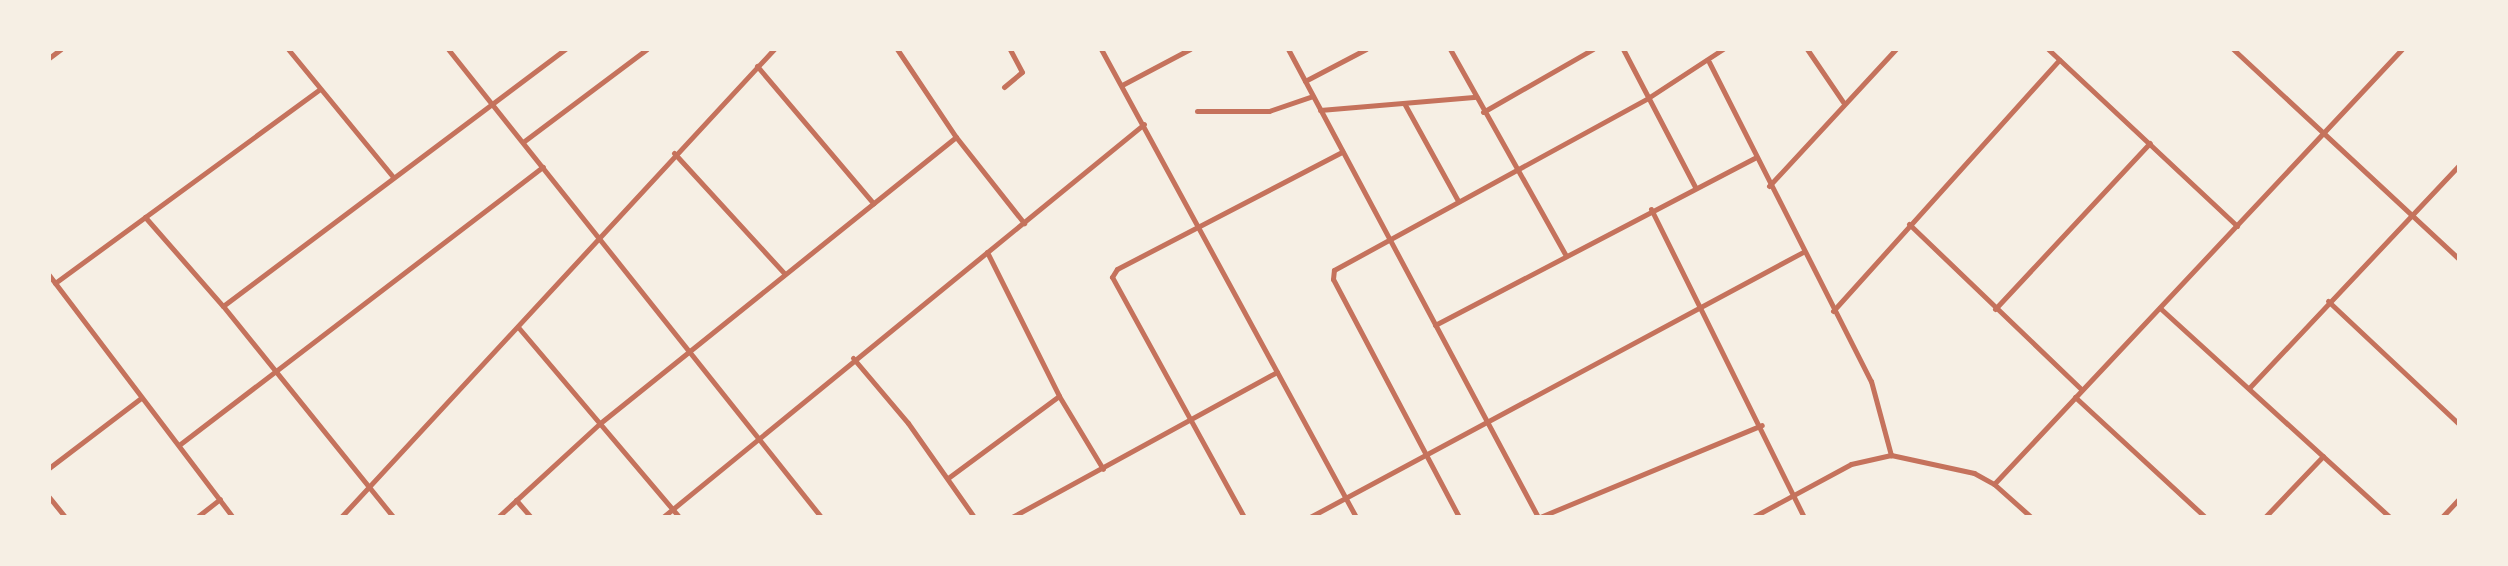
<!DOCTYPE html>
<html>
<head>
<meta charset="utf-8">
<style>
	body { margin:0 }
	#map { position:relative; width:2508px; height:566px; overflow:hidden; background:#f6efe4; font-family:"Space Grotesk",sans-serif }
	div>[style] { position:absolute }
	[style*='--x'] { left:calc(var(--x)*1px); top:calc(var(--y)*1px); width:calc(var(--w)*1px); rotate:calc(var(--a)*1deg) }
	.minor>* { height:5px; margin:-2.5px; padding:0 2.5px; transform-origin:2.5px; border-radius:2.5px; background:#c5725c }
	span { translate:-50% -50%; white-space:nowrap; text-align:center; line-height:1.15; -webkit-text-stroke:5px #f6efe4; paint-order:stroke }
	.frame { position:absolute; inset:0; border:51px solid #f6efe4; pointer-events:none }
</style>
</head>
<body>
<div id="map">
	<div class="minor">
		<div style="--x:288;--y:49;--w:166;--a:50.6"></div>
		<div style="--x:448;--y:49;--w:598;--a:51.44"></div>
		<div style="--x:897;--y:49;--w:106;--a:56.2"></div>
		<div style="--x:956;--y:137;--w:110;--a:51.7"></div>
		<div style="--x:1101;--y:49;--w:533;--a:61.42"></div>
		<div style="--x:1288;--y:49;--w:531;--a:61.89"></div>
		<div style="--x:1450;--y:49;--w:235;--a:60.7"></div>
		<div style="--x:1623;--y:49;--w:156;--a:62.4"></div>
		<div style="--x:1807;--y:49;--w:64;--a:55.8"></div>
		<div style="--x:2048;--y:49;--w:259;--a:43.1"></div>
		<div style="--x:2233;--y:49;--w:309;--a:42.9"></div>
		<div style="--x:49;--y:58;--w:15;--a:-37"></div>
		<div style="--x:1709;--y:62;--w:358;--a:63.1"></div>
		<div style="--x:1871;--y:381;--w:77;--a:74.9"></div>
		<div style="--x:757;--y:66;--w:180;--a:49.7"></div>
		<div style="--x:1305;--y:81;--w:69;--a:-27.7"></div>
		<div style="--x:1122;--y:85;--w:77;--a:-27.9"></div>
		<div style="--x:1004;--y:87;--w:23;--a:-40"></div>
		<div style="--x:1022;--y:72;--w:26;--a:-118"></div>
		<div style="--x:1404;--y:103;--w:112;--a:61.1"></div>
		<div style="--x:1320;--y:110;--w:157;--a:-4.8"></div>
		<div style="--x:1197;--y:111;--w:72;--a:0"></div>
		<div style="--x:1269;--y:111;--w:46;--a:-18.8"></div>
		<div style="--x:1483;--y:112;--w:127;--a:-29.8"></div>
		<div style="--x:523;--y:142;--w:155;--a:-36.9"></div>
		<div style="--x:674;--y:153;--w:164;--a:47.5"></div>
		<div style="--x:1769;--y:186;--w:187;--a:-47.2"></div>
		<div style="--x:1651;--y:209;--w:344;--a:63.6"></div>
		<div style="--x:145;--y:217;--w:118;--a:48.8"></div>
		<div style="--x:223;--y:306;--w:271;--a:51.1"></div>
		<div style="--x:1909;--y:224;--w:238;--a:43.8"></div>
		<div style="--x:987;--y:252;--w:161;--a:63.4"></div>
		<div style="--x:1059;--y:396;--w:85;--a:58.9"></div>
		<div style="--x:49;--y:275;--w:304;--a:52.8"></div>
		<div style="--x:55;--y:283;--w:328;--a:-36.2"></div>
		<div style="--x:2328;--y:301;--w:180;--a:43.2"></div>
		<div style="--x:223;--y:306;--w:428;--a:-36.9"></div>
		<div style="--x:2160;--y:308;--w:311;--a:42.3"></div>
		<div style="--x:1995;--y:309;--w:227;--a:-47"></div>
		<div style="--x:1833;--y:311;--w:338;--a:-48"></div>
		<div style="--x:1435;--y:325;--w:361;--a:-27.6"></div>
		<div style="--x:518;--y:327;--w:249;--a:49.7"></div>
		<div style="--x:853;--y:358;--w:85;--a:49.8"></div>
		<div style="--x:908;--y:423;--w:115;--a:54.9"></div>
		<div style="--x:2250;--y:387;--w:305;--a:-46.7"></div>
		<div style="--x:2075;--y:397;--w:177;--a:42.7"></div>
		<div style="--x:179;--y:445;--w:458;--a:-37.4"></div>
		<div style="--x:49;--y:468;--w:116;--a:-37.3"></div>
		<div style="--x:948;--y:478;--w:138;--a:-36.5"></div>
		<div style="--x:1994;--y:484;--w:596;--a:-46.83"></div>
		<div style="--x:49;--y:497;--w:26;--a:51"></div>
		<div style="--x:516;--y:500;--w:23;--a:49"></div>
		<div style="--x:197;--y:517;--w:29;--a:-38"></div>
		<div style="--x:341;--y:517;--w:638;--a:-47.22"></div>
		<div style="--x:498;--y:517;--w:137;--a:-42.6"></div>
		<div style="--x:599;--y:424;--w:458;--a:-38.8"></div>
		<div style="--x:663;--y:517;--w:621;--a:-39.25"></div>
		<div style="--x:1012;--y:517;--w:302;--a:-28.7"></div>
		<div style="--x:1244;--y:517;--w:274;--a:-118.8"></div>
		<div style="--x:1112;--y:277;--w:9;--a:-58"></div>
		<div style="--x:1117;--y:269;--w:254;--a:-27.5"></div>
		<div style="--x:1310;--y:517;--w:560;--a:-28.26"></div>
		<div style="--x:1459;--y:517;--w:269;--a:-117.9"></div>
		<div style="--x:1333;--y:279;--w:9;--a:-84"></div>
		<div style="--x:1334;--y:270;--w:358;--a:-28.7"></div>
		<div style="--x:1648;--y:98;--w:90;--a:-33.2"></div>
		<div style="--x:1540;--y:517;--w:240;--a:-22.5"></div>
		<div style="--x:1753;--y:517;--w:111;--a:-28.4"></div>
		<div style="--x:1851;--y:464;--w:41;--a:-12.7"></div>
		<div style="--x:1891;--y:455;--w:85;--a:12.2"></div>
		<div style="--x:1974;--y:473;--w:23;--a:29"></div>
		<div style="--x:1994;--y:484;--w:50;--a:41.7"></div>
		<div style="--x:2265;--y:517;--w:84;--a:-46.4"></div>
		<div style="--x:2442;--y:517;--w:25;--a:-47"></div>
	</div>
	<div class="frame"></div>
</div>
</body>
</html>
